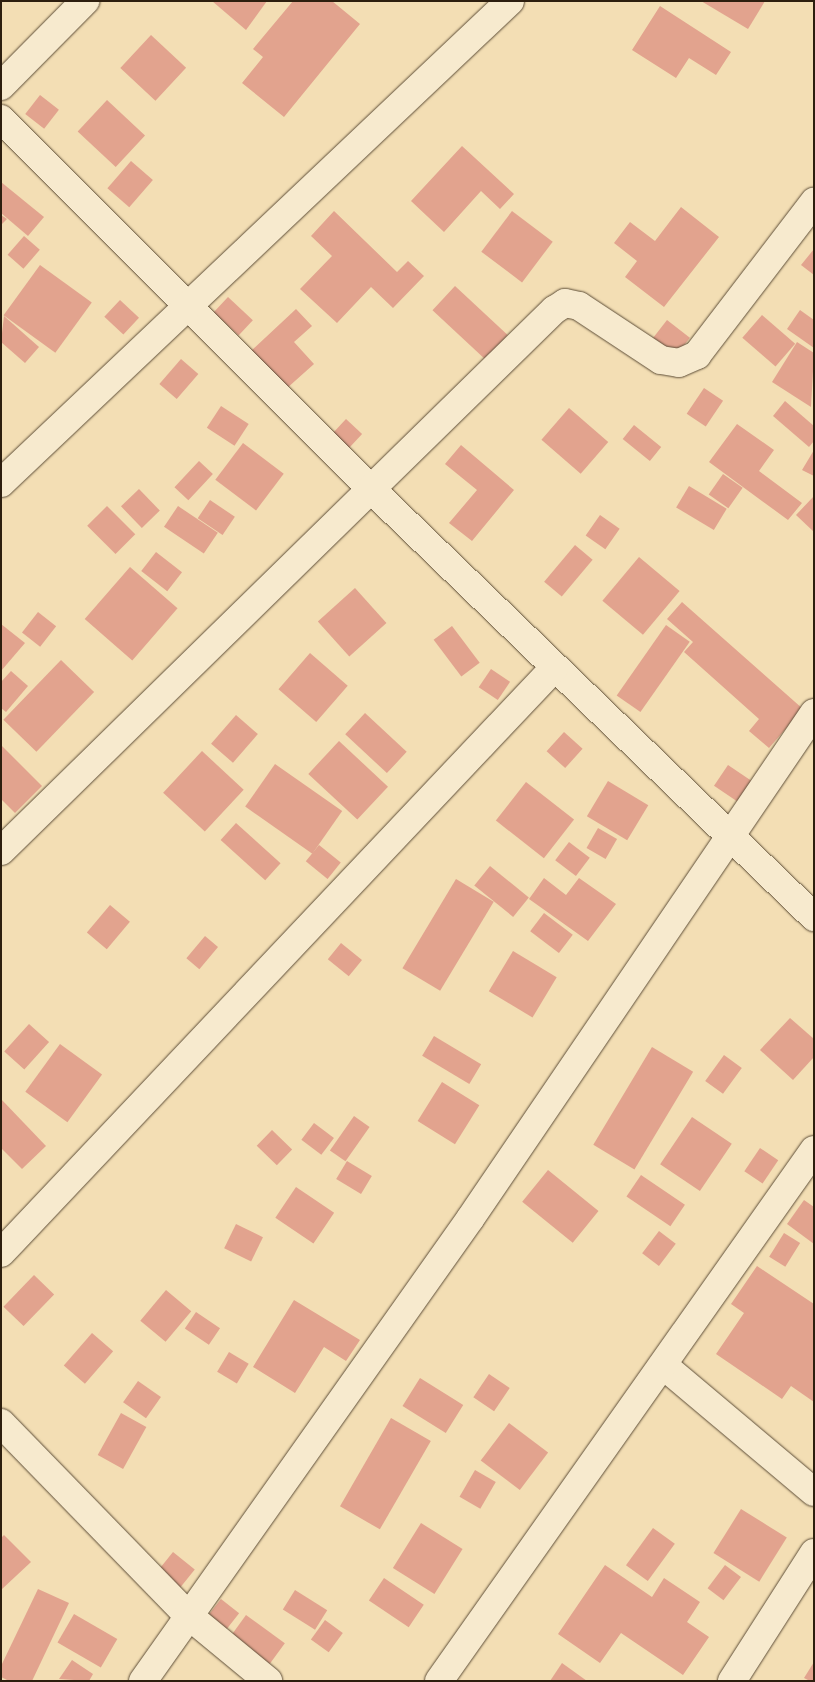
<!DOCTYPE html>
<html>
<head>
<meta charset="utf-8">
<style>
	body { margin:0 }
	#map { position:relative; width:815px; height:1682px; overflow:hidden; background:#f3deb4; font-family:Cardo,serif }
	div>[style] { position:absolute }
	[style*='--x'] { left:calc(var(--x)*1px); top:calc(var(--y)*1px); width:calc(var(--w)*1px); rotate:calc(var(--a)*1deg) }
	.building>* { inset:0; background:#e2a38e; transform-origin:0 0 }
	.roads { filter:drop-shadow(0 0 1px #5e4e38) drop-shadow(0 0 1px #5e4e38) }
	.minor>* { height:28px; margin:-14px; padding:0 14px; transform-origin:14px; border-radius:14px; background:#f7eace }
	span { translate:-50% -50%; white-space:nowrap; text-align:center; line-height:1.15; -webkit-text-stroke:4px #f7eace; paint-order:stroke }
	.frame { position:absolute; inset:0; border:2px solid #2d1e0e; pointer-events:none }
</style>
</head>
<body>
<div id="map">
	<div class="building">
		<div style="clip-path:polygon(212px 1px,267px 1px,246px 30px)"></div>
		<div style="clip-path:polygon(293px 1px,332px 1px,360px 24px,284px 117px,242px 83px,263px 57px,253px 49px)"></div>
		<div style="clip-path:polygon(701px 1px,765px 1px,748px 29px)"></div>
		<div style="clip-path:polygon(660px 6px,731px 52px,716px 75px,689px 58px,676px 78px,632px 50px)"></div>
		<div style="left:151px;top:35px;width:48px;height:45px;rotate:43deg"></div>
		<div style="left:40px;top:95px;width:24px;height:24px;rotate:38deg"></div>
		<div style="left:107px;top:100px;width:52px;height:43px;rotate:43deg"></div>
		<div style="clip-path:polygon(462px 146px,514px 194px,500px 209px,481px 191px,444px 232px,411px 201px)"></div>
		<div style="left:131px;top:161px;width:29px;height:36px;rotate:41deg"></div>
		<div style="clip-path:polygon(1px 182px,44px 217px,28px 236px,1px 213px)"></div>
		<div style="clip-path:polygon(681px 207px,719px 237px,664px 307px,625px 277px,637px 261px,614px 243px,630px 222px,655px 241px)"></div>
		<div style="clip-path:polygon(334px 211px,397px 272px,408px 261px,424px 276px,393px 308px,371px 287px,337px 323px,300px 289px,332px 256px,311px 236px)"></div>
		<div style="left:512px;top:211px;width:51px;height:51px;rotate:37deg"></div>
		<div style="clip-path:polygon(1px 215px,7px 219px,1px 225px)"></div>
		<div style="left:24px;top:236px;width:21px;height:25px;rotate:41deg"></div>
		<div style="clip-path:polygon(814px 249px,814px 275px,801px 265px)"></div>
		<div style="left:40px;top:265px;width:64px;height:62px;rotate:36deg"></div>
		<div style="left:455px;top:286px;width:72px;height:33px;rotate:43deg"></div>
		<div style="left:228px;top:297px;width:34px;height:21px;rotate:43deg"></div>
		<div style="left:120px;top:300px;width:26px;height:23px;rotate:43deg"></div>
		<div style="clip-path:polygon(296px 309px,312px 326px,294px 342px,314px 364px,286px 389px,251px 351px)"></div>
		<div style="clip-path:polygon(800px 310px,814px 320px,814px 348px,787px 329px)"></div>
		<div style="left:762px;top:315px;width:44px;height:30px;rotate:41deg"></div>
		<div style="clip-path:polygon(4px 316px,39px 347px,25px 363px,1px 342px)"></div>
		<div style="left:667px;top:320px;width:29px;height:24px;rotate:38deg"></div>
		<div style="clip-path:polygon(797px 342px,814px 353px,811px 407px,772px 382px)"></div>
		<div style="left:181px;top:359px;width:23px;height:33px;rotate:41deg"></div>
		<div style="left:704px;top:388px;width:23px;height:31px;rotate:34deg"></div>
		<div style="clip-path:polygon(785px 401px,814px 426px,814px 441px,809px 447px,773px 416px)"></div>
		<div style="left:221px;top:406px;width:33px;height:26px;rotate:33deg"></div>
		<div style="left:569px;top:408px;width:52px;height:42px;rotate:41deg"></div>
		<div style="left:346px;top:419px;width:22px;height:27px;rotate:43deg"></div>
		<div style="clip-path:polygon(737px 424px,774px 450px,759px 471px,802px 503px,788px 520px,709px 462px)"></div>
		<div style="left:634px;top:425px;width:35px;height:18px;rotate:39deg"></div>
		<div style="left:243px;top:443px;width:51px;height:46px;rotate:37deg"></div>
		<div style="clip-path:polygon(461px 445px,514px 490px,472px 541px,449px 523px,477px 490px,445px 464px)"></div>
		<div style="clip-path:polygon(814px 450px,814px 476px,802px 470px)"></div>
		<div style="left:199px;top:461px;width:19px;height:36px;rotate:43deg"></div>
		<div style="left:723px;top:474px;width:24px;height:25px;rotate:35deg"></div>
		<div style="left:689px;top:486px;width:44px;height:25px;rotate:31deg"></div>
		<div style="left:139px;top:489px;width:30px;height:25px;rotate:46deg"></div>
		<div style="clip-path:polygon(814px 496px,814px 532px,796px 515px)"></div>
		<div style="left:210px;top:500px;width:30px;height:22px;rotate:34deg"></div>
		<div style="left:107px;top:506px;width:40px;height:28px;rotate:45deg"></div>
		<div style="left:178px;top:506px;width:48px;height:25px;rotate:34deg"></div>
		<div style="left:600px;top:515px;width:24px;height:25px;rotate:35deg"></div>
		<div style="left:575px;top:545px;width:23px;height:48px;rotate:40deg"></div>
		<div style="left:156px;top:552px;width:33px;height:24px;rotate:38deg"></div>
		<div style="left:639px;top:557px;width:53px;height:57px;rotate:40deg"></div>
		<div style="left:130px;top:567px;width:63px;height:69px;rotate:41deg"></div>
		<div style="left:355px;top:588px;width:47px;height:50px;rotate:48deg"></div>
		<div style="clip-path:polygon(682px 602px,803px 709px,769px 748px,749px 731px,759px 719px,684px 652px,693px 642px,667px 619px)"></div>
		<div style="left:38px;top:612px;width:23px;height:26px;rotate:38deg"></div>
		<div style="clip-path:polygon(1px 624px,25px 643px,1px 671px)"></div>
		<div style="left:666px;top:625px;width:29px;height:86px;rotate:35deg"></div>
		<div style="left:452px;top:626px;width:46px;height:23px;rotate:53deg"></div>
		<div style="left:310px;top:653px;width:50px;height:48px;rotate:41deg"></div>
		<div style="left:61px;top:660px;width:46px;height:83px;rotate:44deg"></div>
		<div style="left:491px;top:669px;width:23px;height:22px;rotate:34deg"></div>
		<div style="clip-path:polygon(11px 671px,28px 686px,6px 712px,1px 708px,1px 682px)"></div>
		<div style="left:365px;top:713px;width:57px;height:29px;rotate:43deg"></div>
		<div style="left:236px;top:715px;width:29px;height:38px;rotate:41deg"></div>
		<div style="left:564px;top:732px;width:25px;height:26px;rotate:42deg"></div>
		<div style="left:339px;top:741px;width:67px;height:45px;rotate:43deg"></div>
		<div style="clip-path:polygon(1px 745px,42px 786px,15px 813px,1px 799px)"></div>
		<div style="left:202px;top:751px;width:57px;height:57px;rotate:43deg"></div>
		<div style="left:275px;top:764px;width:82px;height:52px;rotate:35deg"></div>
		<div style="left:728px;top:765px;width:29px;height:25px;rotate:34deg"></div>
		<div style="left:608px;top:781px;width:47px;height:41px;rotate:31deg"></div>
		<div style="left:526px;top:782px;width:61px;height:49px;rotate:38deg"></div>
		<div style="left:236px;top:823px;width:60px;height:23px;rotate:42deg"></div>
		<div style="left:598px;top:828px;width:22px;height:23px;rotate:30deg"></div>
		<div style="left:569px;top:842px;width:26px;height:23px;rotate:37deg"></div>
		<div style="left:319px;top:845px;width:28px;height:21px;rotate:39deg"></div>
		<div style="left:490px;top:866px;width:50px;height:25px;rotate:39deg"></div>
		<div style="clip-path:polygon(544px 878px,566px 895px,579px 878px,616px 904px,588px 941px,529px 899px)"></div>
		<div style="left:456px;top:879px;width:44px;height:104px;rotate:31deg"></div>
		<div style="left:110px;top:905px;width:26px;height:36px;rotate:40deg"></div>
		<div style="left:544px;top:913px;width:36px;height:23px;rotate:37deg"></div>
		<div style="left:205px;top:936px;width:17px;height:29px;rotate:40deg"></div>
		<div style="left:341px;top:943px;width:27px;height:21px;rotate:39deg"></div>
		<div style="left:513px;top:951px;width:51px;height:47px;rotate:31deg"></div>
		<div style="clip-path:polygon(790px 1018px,814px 1039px,814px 1057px,793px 1080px,760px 1050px)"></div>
		<div style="left:29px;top:1024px;width:27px;height:37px;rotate:42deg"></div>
		<div style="left:434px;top:1036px;width:55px;height:23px;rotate:31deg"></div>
		<div style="left:60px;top:1044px;width:52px;height:59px;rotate:36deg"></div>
		<div style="left:652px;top:1047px;width:48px;height:114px;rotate:31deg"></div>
		<div style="left:724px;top:1055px;width:22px;height:32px;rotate:36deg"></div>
		<div style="left:442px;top:1082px;width:44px;height:46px;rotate:32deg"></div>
		<div style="clip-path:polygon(1px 1099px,46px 1146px,22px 1169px,1px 1148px)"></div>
		<div style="left:354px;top:1116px;width:19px;height:42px;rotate:35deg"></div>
		<div style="left:692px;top:1117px;width:48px;height:57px;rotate:34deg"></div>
		<div style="left:314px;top:1123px;width:25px;height:21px;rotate:37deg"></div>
		<div style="left:272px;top:1130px;width:28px;height:22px;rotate:44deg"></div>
		<div style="left:760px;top:1148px;width:22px;height:28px;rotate:34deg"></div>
		<div style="left:347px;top:1161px;width:29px;height:21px;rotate:31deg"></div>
		<div style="left:548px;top:1170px;width:65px;height:41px;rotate:39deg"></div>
		<div style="left:641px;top:1175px;width:53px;height:26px;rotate:34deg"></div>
		<div style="left:296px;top:1187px;width:46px;height:37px;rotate:34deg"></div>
		<div style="clip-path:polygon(804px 1200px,814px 1207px,814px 1244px,787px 1224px)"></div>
		<div style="left:236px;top:1224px;width:30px;height:27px;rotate:26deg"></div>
		<div style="left:659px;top:1231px;width:21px;height:28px;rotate:37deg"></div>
		<div style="left:784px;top:1233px;width:19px;height:28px;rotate:32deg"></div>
		<div style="clip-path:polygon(757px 1266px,814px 1304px,814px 1402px,791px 1386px,782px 1399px,716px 1354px,744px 1313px,731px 1304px)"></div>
		<div style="left:34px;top:1275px;width:28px;height:44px;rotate:44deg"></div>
		<div style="left:166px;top:1290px;width:33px;height:40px;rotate:40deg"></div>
		<div style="clip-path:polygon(294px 1300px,360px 1340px,346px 1361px,324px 1347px,295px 1393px,253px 1367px)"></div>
		<div style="left:196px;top:1312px;width:29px;height:20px;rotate:34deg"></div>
		<div style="left:92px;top:1333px;width:28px;height:43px;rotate:41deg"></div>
		<div style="left:229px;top:1352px;width:23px;height:23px;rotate:31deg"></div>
		<div style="left:489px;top:1374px;width:25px;height:28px;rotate:34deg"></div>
		<div style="left:420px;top:1378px;width:51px;height:33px;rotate:32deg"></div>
		<div style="left:138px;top:1381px;width:28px;height:26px;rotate:35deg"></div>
		<div style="left:121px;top:1413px;width:29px;height:48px;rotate:29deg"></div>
		<div style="left:391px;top:1418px;width:46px;height:102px;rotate:30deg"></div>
		<div style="left:509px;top:1423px;width:49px;height:47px;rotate:37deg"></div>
		<div style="left:475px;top:1470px;width:24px;height:31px;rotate:30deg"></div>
		<div style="left:741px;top:1509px;width:54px;height:52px;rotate:32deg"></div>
		<div style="left:421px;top:1523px;width:49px;height:53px;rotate:32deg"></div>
		<div style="left:653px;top:1528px;width:27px;height:46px;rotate:36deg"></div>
		<div style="clip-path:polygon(4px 1535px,31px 1562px,1px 1590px,1px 1538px)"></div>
		<div style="left:173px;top:1552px;width:28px;height:33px;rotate:39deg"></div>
		<div style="clip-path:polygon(605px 1565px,652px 1597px,664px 1578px,700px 1602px,687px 1622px,709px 1637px,683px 1675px,621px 1633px,600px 1663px,558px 1634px)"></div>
		<div style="left:725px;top:1565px;width:20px;height:29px;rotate:37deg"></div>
		<div style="left:384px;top:1578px;width:48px;height:27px;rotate:34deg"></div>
		<div style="clip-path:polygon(38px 1589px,69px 1603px,32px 1681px,9px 1681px,1px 1677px,1px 1666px)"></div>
		<div style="left:295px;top:1590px;width:38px;height:23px;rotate:32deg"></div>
		<div style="left:221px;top:1599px;width:23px;height:24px;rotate:38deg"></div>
		<div style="left:74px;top:1614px;width:50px;height:33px;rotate:30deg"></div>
		<div style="left:246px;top:1615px;width:48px;height:28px;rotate:36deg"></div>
		<div style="left:325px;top:1620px;width:22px;height:24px;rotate:36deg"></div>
		<div style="clip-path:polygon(72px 1660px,93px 1674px,89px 1681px,59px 1679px)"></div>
		<div style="clip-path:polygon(814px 1662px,814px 1681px,810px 1681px,804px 1678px)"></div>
		<div style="clip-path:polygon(562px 1663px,587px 1681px,550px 1681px)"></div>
	</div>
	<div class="roads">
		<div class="minor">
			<div style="--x:1;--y:86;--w:120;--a:-45.3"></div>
			<div style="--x:1;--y:119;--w:525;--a:45"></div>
			<div style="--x:372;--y:490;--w:615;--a:44.01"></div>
			<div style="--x:1;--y:483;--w:701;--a:-43.44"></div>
			<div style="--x:1;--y:851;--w:774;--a:-44.37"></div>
			<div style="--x:554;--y:310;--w:13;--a:-32"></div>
			<div style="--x:565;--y:303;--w:14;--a:12"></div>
			<div style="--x:579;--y:306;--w:98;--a:33.4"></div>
			<div style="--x:661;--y:360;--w:18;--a:9"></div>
			<div style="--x:679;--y:363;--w:20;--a:-24"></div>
			<div style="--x:697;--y:355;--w:193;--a:-52.6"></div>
			<div style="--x:1;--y:1253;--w:805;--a:-46.61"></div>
			<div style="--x:663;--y:1365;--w:197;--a:40.1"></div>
			<div style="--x:1;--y:1423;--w:268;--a:45.8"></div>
			<div style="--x:188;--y:1615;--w:104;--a:39.5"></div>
			<div style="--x:143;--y:1681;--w:566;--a:-54.71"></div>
			<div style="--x:470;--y:1219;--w:612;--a:-55.79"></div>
			<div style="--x:439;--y:1681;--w:650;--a:-54.77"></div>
			<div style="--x:732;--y:1681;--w:152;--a:-57.4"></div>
		</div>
	</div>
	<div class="frame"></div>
</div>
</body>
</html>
